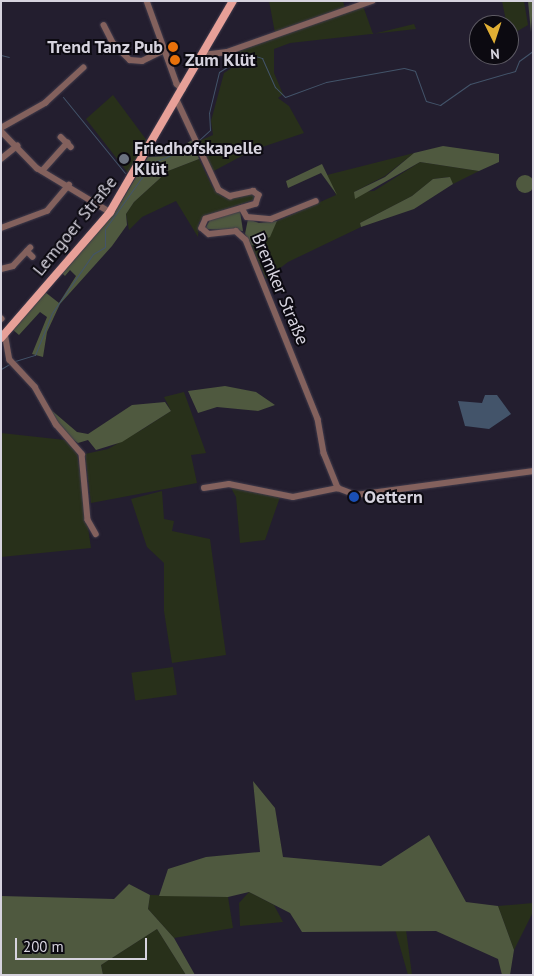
<!DOCTYPE html>
<html>
<head>
<meta charset="utf-8">
<style>
	body { margin:0 }
	#map { position:relative; width:534px; height:976px; overflow:hidden; background:#231e2f; font-family:"PT Sans",sans-serif }
	div>[style] { position:absolute }
	[style*='--x'] { left:calc(var(--x)*1px); top:calc(var(--y)*1px); width:calc(var(--w)*1px); rotate:calc(var(--a)*1deg) }
	.green>* { inset:0; background:#28301a; transform-origin:0 0 }
	.forest>* { inset:0; background:#4f593f }
	.round { border-radius:50% }
	.water>* { inset:0; background:#43546a }
	.stream>* { height:1px; margin:-0.5px; padding:0 0.5px; transform-origin:0.5px; border-radius:0.5px; background:#43546a }
	.roads { filter:drop-shadow(0 0 1px #403b4b) drop-shadow(0 0 1px #403b4b) }
	.minor>* { height:5.5px; margin:-2.75px; padding:0 2.75px; transform-origin:2.75px; border-radius:2.75px; background:#83615d }
	.major>* { height:8px; margin:-4px; padding:0 4px; transform-origin:4px; border-radius:4px; background:#e7a098 }
	.dots>* { width:14px; height:14px; translate:-50% -50%; box-sizing:border-box; border:2px solid #0c0a11; border-radius:50% }
	span { translate:-50% -50%; white-space:nowrap; text-align:center; line-height:1.15; -webkit-text-stroke:4px #0c0a11; paint-order:stroke }
	.poi-label { font-size:18px; color:#d6d3de; font-weight:700 }
	.right { translate:-100% -50%; text-align:right }
	.left { translate:0 -50%; text-align:left }
	.street-label { font-size:18px; color:#d6d3de }
	.frame { position:absolute; inset:0; border:2px solid #d6d3de; pointer-events:none }
	.north { position:absolute; left:469px; top:15px; width:50px; height:50px; box-sizing:border-box; background:#0c0a11; border:1px solid #5d5a63; border-radius:50%; rotate:176deg; font-size:14px; font-weight:700; line-height:20px; text-align:center; color:#d6d3de }
	.north::after { content:''; display:block; margin:auto; width:18px; height:22px; background:#e1af34; clip-path:polygon(50% 0,100% 100%,50% 72%,0 100%) }
	.scale { position:absolute; left:15px; top:938px; width:132px; height:22px; box-sizing:border-box; border:2px solid #d6d3de; border-top:0; padding-left:6px; font-size:15px; line-height:18px; white-space:nowrap; color:#d6d3de; -webkit-text-stroke:4px #0c0a11; paint-order:stroke }
</style>
</head>
<body>
<div id="map">
	<div class="green">
		<div style="clip-path:polygon(269px 1px,343px 1px,345px 8px,275px 33px)"></div>
		<div style="clip-path:polygon(502px 1px,524px 1px,528px 25px,509px 36px)"></div>
		<div style="clip-path:polygon(363px 6px,373px 34px,414px 24px,416px 29px,290px 43px,274px 49px,274px 73px,283px 94px,278px 98px,289px 106px,304px 133px,253px 150px,210px 173px,199px 141px,213px 135px,211px 121px,224px 73px,248px 57px,236px 52px)"></div>
		<div style="clip-path:polygon(113px 95px,148px 142px,128px 173px,86px 119px)"></div>
		<div style="clip-path:polygon(414px 153px,385px 176px,354px 192px,374px 191px,420px 162px,479px 171px,453px 184px,449px 177px,433px 179px,412px 196px,360px 223px,361px 227px,288px 262px,266px 279px,251px 246px,269px 237px,277px 221px,336px 195px,327px 175px)"></div>
		<div style="clip-path:polygon(199px 159px,212px 186px,223px 197px,252px 193px,256px 199px,207px 216px,199px 222px,198px 237px,176px 201px,142px 217px,129px 230px,126px 214px,134px 202px,168px 171px)"></div>
		<div style="clip-path:polygon(184px 392px,206px 453px,191px 455px,197px 483px,91px 503px,85px 454px,108px 449px,143px 429px,171px 411px,164px 397px)"></div>
		<div style="clip-path:polygon(1px 433px,65px 440px,77px 452px,91px 548px,1px 557px)"></div>
		<div style="clip-path:polygon(230px 486px,280px 497px,265px 540px,240px 543px,236px 497px)"></div>
		<div style="clip-path:polygon(162px 491px,164px 519px,174px 521px,172px 531px,210px 539px,226px 655px,172px 663px,164px 611px,164px 563px,147px 547px,131px 499px)"></div>
		<div style="left:173px;top:667px;width:28px;height:42px;rotate:82deg"></div>
		<div style="clip-path:polygon(249px 892px,274px 905px,283px 922px,240px 926px,239px 903px)"></div>
		<div style="clip-path:polygon(150px 895px,228px 897px,233px 928px,174px 938px,148px 909px)"></div>
		<div style="clip-path:polygon(533px 903px,533px 912px,514px 950px,498px 906px)"></div>
		<div style="clip-path:polygon(157px 929px,186px 975px,103px 975px,101px 965px)"></div>
		<div style="clip-path:polygon(395px 929px,406px 930px,412px 975px,408px 975px)"></div>
	</div>
	<div class="forest">
		<div style="clip-path:polygon(528px 1px,533px 1px,531px 32px)"></div>
		<div style="clip-path:polygon(193px 139px,199px 159px,168px 171px,134px 202px,126px 214px,127px 225px,112px 246px,60px 304px,47px 332px,43px 357px,32px 354px,47px 317px,40px 312px,19px 335px,12px 329px,45px 292px,59px 303px,76px 276px,70px 270px,65px 276px,62px 273px,121px 202px,148px 157px,169px 156px)"></div>
		<div style="clip-path:polygon(443px 146px,499px 154px,499px 162px,479px 171px,420px 162px,355px 199px,354px 192px,385px 177px,414px 153px)"></div>
		<div style="clip-path:polygon(322px 164px,337px 195px,321px 173px,288px 188px,286px 181px)"></div>
		<div class="round" style="left:516px;top:175px;width:18px;height:18px"></div>
		<div style="clip-path:polygon(450px 177px,453px 184px,414px 209px,361px 227px,360px 223px,412px 196px,433px 179px)"></div>
		<div style="clip-path:polygon(240px 211px,243px 231px,205px 229px,210px 220px)"></div>
		<div style="clip-path:polygon(248px 219px,259px 223px,277px 221px,270px 237px,251px 246px,245px 234px)"></div>
		<div style="clip-path:polygon(225px 386px,256px 392px,275px 405px,258px 411px,217px 407px,198px 413px,188px 391px)"></div>
		<div style="clip-path:polygon(165px 402px,171px 411px,122px 442px,96px 450px,88px 440px,78px 443px,63px 433px,50px 409px,77px 432px,88px 434px,132px 405px)"></div>
		<div style="clip-path:polygon(253px 781px,275px 808px,283px 857px,381px 866px,429px 835px,466px 902px,498px 906px,514px 950px,510px 975px,502px 975px,498px 959px,436px 931px,302px 932px,290px 913px,249px 892px,228px 897px,159px 896px,168px 869px,206px 857px,260px 852px)"></div>
		<div style="clip-path:polygon(129px 884px,150px 895px,148px 909px,174px 938px,195px 975px,186px 975px,157px 929px,101px 965px,103px 975px,1px 975px,1px 896px,114px 899px)"></div>
	</div>
	<div class="water">
		<div style="clip-path:polygon(485px 395px,497px 395px,511px 414px,489px 429px,465px 426px,458px 401px,482px 403px)"></div>
	</div>
	<div class="stream">
		<div style="--x:1;--y:55;--w:8;--a:14"></div>
		<div style="--x:63;--y:97;--w:98;--a:50.8"></div>
		<div style="--x:199;--y:140;--w:15;--a:-42"></div>
		<div style="--x:210;--y:130;--w:17;--a:-93"></div>
		<div style="--x:209;--y:113;--w:42;--a:-76.3"></div>
		<div style="--x:219;--y:72;--w:34;--a:-32"></div>
		<div style="--x:248;--y:54;--w:15;--a:16"></div>
		<div style="--x:262;--y:58;--w:32;--a:66"></div>
		<div style="--x:275;--y:87;--w:14;--a:45"></div>
		<div style="--x:285;--y:97;--w:44;--a:-20.1"></div>
		<div style="--x:326;--y:82;--w:79;--a:-10.2"></div>
		<div style="--x:404;--y:68;--w:11;--a:15"></div>
		<div style="--x:415;--y:71;--w:32;--a:70"></div>
		<div style="--x:426;--y:101;--w:15;--a:16"></div>
		<div style="--x:440;--y:105;--w:37;--a:-35"></div>
		<div style="--x:470;--y:84;--w:47;--a:-16.1"></div>
		<div style="--x:515;--y:71;--w:11;--a:-68"></div>
		<div style="--x:519;--y:61;--w:17;--a:-36"></div>
		<div style="--x:15;--y:361;--w:21;--a:-17"></div>
		<div style="--x:35;--y:355;--w:45;--a:-68"></div>
		<div style="--x:52;--y:313;--w:72;--a:-55.2"></div>
		<div style="--x:93;--y:254;--w:14;--a:-30"></div>
		<div style="--x:105;--y:247;--w:18;--a:-90"></div>
		<div style="--x:105;--y:229;--w:81;--a:-54.5"></div>
		<div style="--x:152;--y:163;--w:47;--a:-22.7"></div>
		<div style="--x:1;--y:369;--w:12;--a:-31"></div>
	</div>
	<div class="roads">
		<div class="minor">
			<div style="--x:147;--y:1;--w:88;--a:70.1"></div>
			<div style="--x:177;--y:84;--w:8;--a:45"></div>
			<div style="--x:104;--y:25;--w:20;--a:63"></div>
			<div style="--x:113;--y:43;--w:24;--a:45"></div>
			<div style="--x:130;--y:60;--w:12;--a:5"></div>
			<div style="--x:142;--y:61;--w:25;--a:-26"></div>
			<div style="--x:203;--y:55;--w:24;--a:-7"></div>
			<div style="--x:227;--y:52;--w:154;--a:-19.4"></div>
			<div style="--x:177;--y:100;--w:99;--a:65"></div>
			<div style="--x:219;--y:190;--w:13;--a:29"></div>
			<div style="--x:230;--y:196;--w:24;--a:-12"></div>
			<div style="--x:253;--y:191;--w:7;--a:34"></div>
			<div style="--x:259;--y:195;--w:9;--a:108"></div>
			<div style="--x:256;--y:204;--w:52;--a:163.3"></div>
			<div style="--x:206;--y:219;--w:10;--a:114"></div>
			<div style="--x:202;--y:228;--w:9;--a:41"></div>
			<div style="--x:209;--y:234;--w:27;--a:-6"></div>
			<div style="--x:236;--y:231;--w:13;--a:42"></div>
			<div style="--x:246;--y:240;--w:193;--a:68.1"></div>
			<div style="--x:318;--y:419;--w:35;--a:80"></div>
			<div style="--x:324;--y:453;--w:38;--a:68"></div>
			<div style="--x:338;--y:488;--w:19;--a:21"></div>
			<div style="--x:356;--y:495;--w:179;--a:-7.7"></div>
			<div style="--x:1;--y:128;--w:51;--a:-29.6"></div>
			<div style="--x:45;--y:103;--w:52;--a:-42.6"></div>
			<div style="--x:1;--y:131;--w:52;--a:45.8"></div>
			<div style="--x:37;--y:168;--w:85;--a:31.1"></div>
			<div style="--x:61;--y:137;--w:14;--a:45"></div>
			<div style="--x:1;--y:159;--w:21;--a:-39"></div>
			<div style="--x:42;--y:171;--w:38;--a:-48"></div>
			<div style="--x:242;--y:208;--w:10;--a:61"></div>
			<div style="--x:247;--y:217;--w:24;--a:5"></div>
			<div style="--x:271;--y:219;--w:48;--a:-21.8"></div>
			<div style="--x:1;--y:228;--w:49;--a:-20.3"></div>
			<div style="--x:47;--y:211;--w:34;--a:-50"></div>
			<div style="--x:27;--y:251;--w:8;--a:45"></div>
			<div style="--x:1;--y:269;--w:12;--a:-14"></div>
			<div style="--x:13;--y:266;--w:25;--a:-47"></div>
			<div style="--x:1;--y:318;--w:1;--a:45"></div>
			<div style="--x:5;--y:333;--w:27;--a:80"></div>
			<div style="--x:10;--y:360;--w:37;--a:47"></div>
			<div style="--x:35;--y:387;--w:43;--a:60.4"></div>
			<div style="--x:56;--y:424;--w:40;--a:49"></div>
			<div style="--x:82;--y:454;--w:66;--a:84.8"></div>
			<div style="--x:88;--y:520;--w:16;--a:60"></div>
			<div style="--x:204;--y:488;--w:25;--a:-9"></div>
			<div style="--x:229;--y:484;--w:65;--a:11.5"></div>
			<div style="--x:293;--y:497;--w:46;--a:-11.3"></div>
		</div>
		<div class="major">
			<div style="--x:1;--y:338;--w:167;--a:-49.1"></div>
			<div style="--x:110;--y:212;--w:244;--a:-59.8"></div>
		</div>
	</div>
	<div class="dots">
		<div style="left:173px;top:47px;background:#e8710a"></div>
		<div style="left:175px;top:60px;background:#e8710a"></div>
		<div style="left:124px;top:159px;background:#6b7280"></div>
		<div style="left:354px;top:497px;background:#1a4fb4"></div>
	</div>
	<div class="poi-label">
		<span class="right" style="left:163px;top:47px">Trend Tanz Pub</span>
		<span class="left" style="left:185px;top:60px">Zum Klüt</span>
		<span class="left" style="left:134px;top:159px">Friedhofskapelle<br>Klüt</span>
		<span class="left" style="left:364px;top:497px">Oettern</span>
	</div>
	<div class="street-label">
		<span style="left:75px;top:226px;rotate:-51deg">Lemgoer Straße</span>
		<span style="left:280px;top:289px;rotate:67deg">Bremker Straße</span>
	</div>
	<div class="frame"></div>
	<div class="north">N</div>
	<div class="scale">200 m</div>
</div>
</body>
</html>
